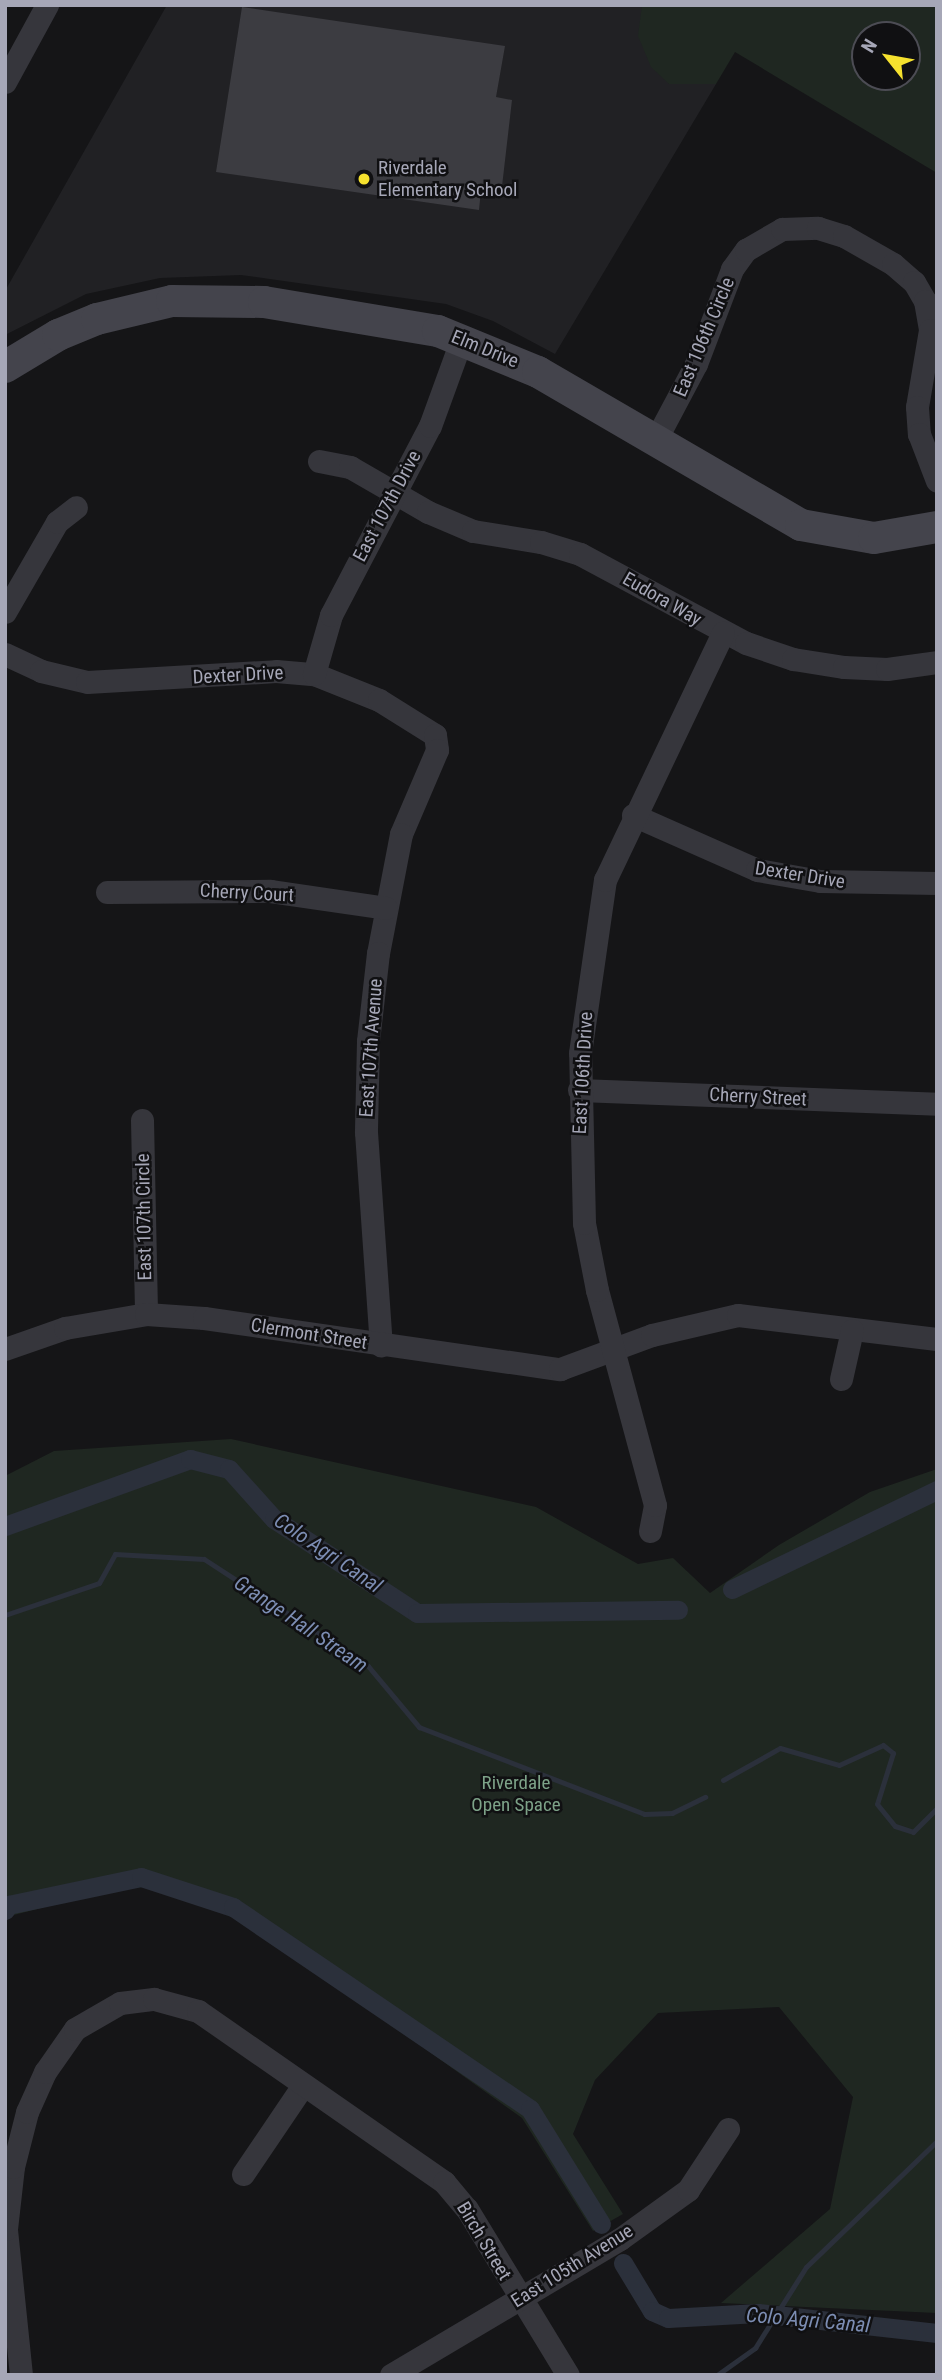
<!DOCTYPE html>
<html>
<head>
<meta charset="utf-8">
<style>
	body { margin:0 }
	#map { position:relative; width:942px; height:2380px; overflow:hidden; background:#151517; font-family:"Roboto Condensed",sans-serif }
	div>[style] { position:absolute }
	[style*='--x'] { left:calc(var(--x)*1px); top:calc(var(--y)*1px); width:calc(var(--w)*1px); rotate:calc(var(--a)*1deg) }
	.built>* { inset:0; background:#212124 }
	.green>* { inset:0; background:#1f2721 }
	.stream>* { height:5px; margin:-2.5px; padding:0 2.5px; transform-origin:2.5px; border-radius:2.5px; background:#2b303b }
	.canal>* { height:19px; margin:-9.5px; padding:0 9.5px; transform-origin:9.5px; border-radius:9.5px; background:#2b303b }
	.building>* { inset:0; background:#3c3c41 }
	.street>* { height:23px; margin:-11.5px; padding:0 11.5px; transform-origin:11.5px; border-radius:11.5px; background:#36363c }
	.secondary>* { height:32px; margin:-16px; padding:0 16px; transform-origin:16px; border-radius:16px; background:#44444c }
	.dots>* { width:19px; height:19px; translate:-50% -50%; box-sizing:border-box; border:4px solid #101012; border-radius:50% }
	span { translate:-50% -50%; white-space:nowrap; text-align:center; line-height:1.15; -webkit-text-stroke:5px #101012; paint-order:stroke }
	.poi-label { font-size:19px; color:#a6a7b7 }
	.left { translate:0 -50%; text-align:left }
	.street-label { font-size:19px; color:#a6a7b7 }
	.park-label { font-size:19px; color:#7da288 }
	.water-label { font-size:21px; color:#7c8db3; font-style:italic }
	.frame { position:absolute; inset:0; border:7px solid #a6a7b7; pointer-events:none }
	.north { position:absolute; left:851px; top:21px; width:70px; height:70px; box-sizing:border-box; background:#101012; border:2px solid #4c4c54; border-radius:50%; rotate:301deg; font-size:19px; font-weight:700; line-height:28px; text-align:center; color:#a6a7b7 }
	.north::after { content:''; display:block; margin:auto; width:24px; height:32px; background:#f5e12e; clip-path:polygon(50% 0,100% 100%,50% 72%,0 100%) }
</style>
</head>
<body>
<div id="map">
	<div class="built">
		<div style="clip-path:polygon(167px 5px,642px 5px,669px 84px,716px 84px,555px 354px,493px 321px,446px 304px,241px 275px,160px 278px,86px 294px,5px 335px,5px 291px)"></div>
	</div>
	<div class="green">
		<div style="clip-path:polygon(evenodd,642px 5px,937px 5px,937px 173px,735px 52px,716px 84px,669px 84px,651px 67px,638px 36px,642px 5px,865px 35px,907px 35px,907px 77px,865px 77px,865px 35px)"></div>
		<div style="clip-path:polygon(231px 1439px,536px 1507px,638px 1564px,673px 1558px,710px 1593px,779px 1545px,870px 1492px,937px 1469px,937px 2313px,721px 2303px,830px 2209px,853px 2097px,779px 2007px,658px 2013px,595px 2080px,573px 2134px,623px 2214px,593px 2231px,522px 2118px,231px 1910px,139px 1883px,10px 1916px,5px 1924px,5px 1476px,54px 1451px)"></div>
	</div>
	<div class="stream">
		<div style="--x:5;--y:1615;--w:99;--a:-18.8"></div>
		<div style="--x:99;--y:1583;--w:33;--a:-61"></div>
		<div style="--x:115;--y:1554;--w:89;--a:3.2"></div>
		<div style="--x:204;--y:1559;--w:196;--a:33.1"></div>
		<div style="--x:368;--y:1666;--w:80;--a:50.1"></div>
		<div style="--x:419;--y:1727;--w:241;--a:21.1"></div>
		<div style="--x:644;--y:1814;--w:28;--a:-2"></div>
		<div style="--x:672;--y:1813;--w:37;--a:-26"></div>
		<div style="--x:723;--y:1780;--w:65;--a:-29.3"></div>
		<div style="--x:780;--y:1748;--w:61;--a:16.1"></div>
		<div style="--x:839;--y:1765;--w:48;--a:-24.4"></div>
		<div style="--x:883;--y:1745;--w:13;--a:39"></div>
		<div style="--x:893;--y:1753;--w:53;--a:107.4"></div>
		<div style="--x:877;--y:1804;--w:28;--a:51"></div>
		<div style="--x:895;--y:1826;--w:19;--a:18"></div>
		<div style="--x:913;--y:1832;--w:34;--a:-45"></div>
		<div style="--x:717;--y:2375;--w:47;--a:-35.4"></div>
		<div style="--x:755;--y:2348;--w:96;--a:-57.8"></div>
		<div style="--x:806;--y:2267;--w:182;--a:-43.9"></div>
	</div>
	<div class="canal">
		<div style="--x:5;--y:1526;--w:197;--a:-19.9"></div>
		<div style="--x:190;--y:1459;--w:40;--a:14.4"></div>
		<div style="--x:229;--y:1469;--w:67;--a:48"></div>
		<div style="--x:274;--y:1519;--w:171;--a:33.3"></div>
		<div style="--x:417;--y:1613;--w:261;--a:-0.7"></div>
		<div style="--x:732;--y:1589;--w:228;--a:-25.8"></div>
		<div style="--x:5;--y:1910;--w:6;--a:-59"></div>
		<div style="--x:8;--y:1905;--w:136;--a:-11.9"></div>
		<div style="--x:141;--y:1877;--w:97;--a:18.1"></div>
		<div style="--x:233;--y:1907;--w:359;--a:34.2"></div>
		<div style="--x:530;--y:2109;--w:135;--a:58.3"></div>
		<div style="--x:623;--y:2263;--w:56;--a:58.9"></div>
		<div style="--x:652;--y:2311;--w:17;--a:24"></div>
		<div style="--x:668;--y:2318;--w:90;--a:-3.2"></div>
		<div style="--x:758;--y:2313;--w:180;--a:6.4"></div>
	</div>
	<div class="building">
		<div style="clip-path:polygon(242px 7px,505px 46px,496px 97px,512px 100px,501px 195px,481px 190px,479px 210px,216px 172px)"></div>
	</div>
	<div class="street">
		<div style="--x:5;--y:82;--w:88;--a:-61.4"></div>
		<div style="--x:655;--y:441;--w:87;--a:-62"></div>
		<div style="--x:696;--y:364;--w:102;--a:-69.2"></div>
		<div style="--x:732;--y:269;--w:24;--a:-54"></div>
		<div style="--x:746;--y:250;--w:42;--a:-30.3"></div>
		<div style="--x:782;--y:229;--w:36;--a:-2"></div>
		<div style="--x:818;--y:228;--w:27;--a:17"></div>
		<div style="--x:844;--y:236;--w:56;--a:29.7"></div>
		<div style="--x:893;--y:264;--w:28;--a:41"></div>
		<div style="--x:914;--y:282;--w:22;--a:60"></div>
		<div style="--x:925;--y:301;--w:29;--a:80"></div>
		<div style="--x:930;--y:330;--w:78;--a:99.6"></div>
		<div style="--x:917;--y:407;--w:27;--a:86"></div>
		<div style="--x:919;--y:434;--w:50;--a:69"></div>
		<div style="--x:319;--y:461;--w:32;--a:11"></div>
		<div style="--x:350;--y:467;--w:90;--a:30"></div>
		<div style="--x:428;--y:512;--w:49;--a:22.9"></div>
		<div style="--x:473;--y:531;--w:69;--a:9.2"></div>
		<div style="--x:541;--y:542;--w:41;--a:17.1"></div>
		<div style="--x:580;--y:554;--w:188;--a:28.2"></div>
		<div style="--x:746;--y:643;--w:50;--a:18.8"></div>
		<div style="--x:793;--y:659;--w:52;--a:8.9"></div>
		<div style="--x:844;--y:667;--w:43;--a:2.7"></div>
		<div style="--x:887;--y:669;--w:50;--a:-8"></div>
		<div style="--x:5;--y:612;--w:104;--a:-60"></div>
		<div style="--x:57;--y:522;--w:24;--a:-38"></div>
		<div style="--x:5;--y:654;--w:40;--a:25"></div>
		<div style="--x:41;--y:671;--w:47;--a:13.4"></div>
		<div style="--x:87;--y:682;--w:189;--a:-3.3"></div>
		<div style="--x:276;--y:671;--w:38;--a:5"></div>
		<div style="--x:314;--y:674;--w:70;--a:21.8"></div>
		<div style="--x:379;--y:700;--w:66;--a:32"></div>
		<div style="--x:435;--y:735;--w:15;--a:82"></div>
		<div style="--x:437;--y:750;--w:91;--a:113.2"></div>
		<div style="--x:401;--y:834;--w:121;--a:100.9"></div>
		<div style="--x:378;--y:953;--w:89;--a:96.5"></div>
		<div style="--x:368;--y:1041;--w:91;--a:91.3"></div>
		<div style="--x:366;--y:1132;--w:214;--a:86"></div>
		<div style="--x:314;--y:674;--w:61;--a:-73.9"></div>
		<div style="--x:331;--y:615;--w:213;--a:-62.4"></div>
		<div style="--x:430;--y:426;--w:94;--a:-70"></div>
		<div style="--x:633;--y:815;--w:136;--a:23.9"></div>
		<div style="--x:757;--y:870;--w:64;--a:9.9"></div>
		<div style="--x:820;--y:881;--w:117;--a:1"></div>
		<div style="--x:107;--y:892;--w:163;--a:-0.4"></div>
		<div style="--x:270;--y:891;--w:117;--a:8.3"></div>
		<div style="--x:579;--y:1090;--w:358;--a:2.2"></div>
		<div style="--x:142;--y:1120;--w:194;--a:88.8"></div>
		<div style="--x:5;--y:1349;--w:64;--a:-19.3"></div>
		<div style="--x:65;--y:1328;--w:82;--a:-9.8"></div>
		<div style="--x:146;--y:1314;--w:58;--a:3.9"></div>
		<div style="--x:204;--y:1318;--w:360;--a:8.2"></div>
		<div style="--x:560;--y:1369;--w:98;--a:-20.3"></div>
		<div style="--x:652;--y:1335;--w:88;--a:-13.1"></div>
		<div style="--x:738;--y:1315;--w:200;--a:6.9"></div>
		<div style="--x:841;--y:1379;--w:50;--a:-77.3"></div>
		<div style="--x:650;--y:1531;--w:26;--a:-79"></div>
		<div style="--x:655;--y:1505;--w:223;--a:-105.1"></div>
		<div style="--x:597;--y:1290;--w:68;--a:-101"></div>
		<div style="--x:584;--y:1223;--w:170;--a:-91.3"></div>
		<div style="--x:580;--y:1053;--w:175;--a:-81.8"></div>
		<div style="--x:605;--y:880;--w:274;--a:-64.5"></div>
		<div style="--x:243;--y:2174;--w:105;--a:-55.9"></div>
		<div style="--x:21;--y:2375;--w:147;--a:-95.9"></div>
		<div style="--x:6;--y:2229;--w:62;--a:-83.6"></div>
		<div style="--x:13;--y:2167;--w:57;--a:-75.7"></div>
		<div style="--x:27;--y:2112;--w:44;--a:-65.8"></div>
		<div style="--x:45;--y:2072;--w:52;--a:-55.1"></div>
		<div style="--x:75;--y:2029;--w:52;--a:-30"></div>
		<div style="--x:120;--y:2003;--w:34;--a:-7"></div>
		<div style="--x:154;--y:1999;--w:46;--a:15.3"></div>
		<div style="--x:198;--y:2011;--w:300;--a:34.8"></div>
		<div style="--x:444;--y:2182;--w:35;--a:50"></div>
		<div style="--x:467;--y:2209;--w:194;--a:58.7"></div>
		<div style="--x:391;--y:2375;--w:266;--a:-30.7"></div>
		<div style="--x:620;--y:2239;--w:84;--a:-35.8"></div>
		<div style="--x:688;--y:2190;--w:73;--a:-56.7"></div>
	</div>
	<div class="secondary">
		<div style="--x:5;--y:367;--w:62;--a:-31.1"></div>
		<div style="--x:58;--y:335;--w:42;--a:-22.3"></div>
		<div style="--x:97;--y:319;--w:77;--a:-13.5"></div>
		<div style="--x:172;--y:301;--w:92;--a:0.6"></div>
		<div style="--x:264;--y:302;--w:176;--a:9.5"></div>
		<div style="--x:438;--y:331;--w:108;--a:22.3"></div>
		<div style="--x:538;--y:372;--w:304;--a:30.2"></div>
		<div style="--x:801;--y:525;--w:74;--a:10.1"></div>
		<div style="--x:874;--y:538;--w:64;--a:-9.9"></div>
	</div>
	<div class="dots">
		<div style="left:364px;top:179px;background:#f5e12e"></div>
	</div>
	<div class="poi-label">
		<span class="left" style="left:378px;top:179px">Riverdale<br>Elementary School</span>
	</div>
	<div class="street-label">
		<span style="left:704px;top:337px;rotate:-67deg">East 106th Circle</span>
		<span style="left:485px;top:349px;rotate:22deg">Elm Drive</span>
		<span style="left:387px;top:506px;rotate:-62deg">East 107th Drive</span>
		<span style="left:662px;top:599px;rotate:30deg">Eudora Way</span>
		<span style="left:238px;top:675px;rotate:-3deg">Dexter Drive</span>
		<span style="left:800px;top:875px;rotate:9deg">Dexter Drive</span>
		<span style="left:247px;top:893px;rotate:3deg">Cherry Court</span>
		<span style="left:371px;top:1048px;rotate:-86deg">East 107th Avenue</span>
		<span style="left:583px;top:1073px;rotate:-87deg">East 106th Drive</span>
		<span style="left:758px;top:1097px;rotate:3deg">Cherry Street</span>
		<span style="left:144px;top:1217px;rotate:-91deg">East 107th Circle</span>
		<span style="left:309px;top:1334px;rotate:9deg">Clermont Street</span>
		<span style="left:484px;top:2241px;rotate:59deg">Birch Street</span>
		<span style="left:572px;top:2266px;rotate:-32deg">East 105th Avenue</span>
	</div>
	<div class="park-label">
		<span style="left:516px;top:1794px">Riverdale<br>Open Space</span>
	</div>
	<div class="water-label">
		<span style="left:328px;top:1553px;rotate:34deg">Colo Agri Canal</span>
		<span style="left:301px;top:1624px;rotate:34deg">Grange Hall Stream</span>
		<span style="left:808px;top:2320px;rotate:5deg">Colo Agri Canal</span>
	</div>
	<div class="frame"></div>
	<div class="north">N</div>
</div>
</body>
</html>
